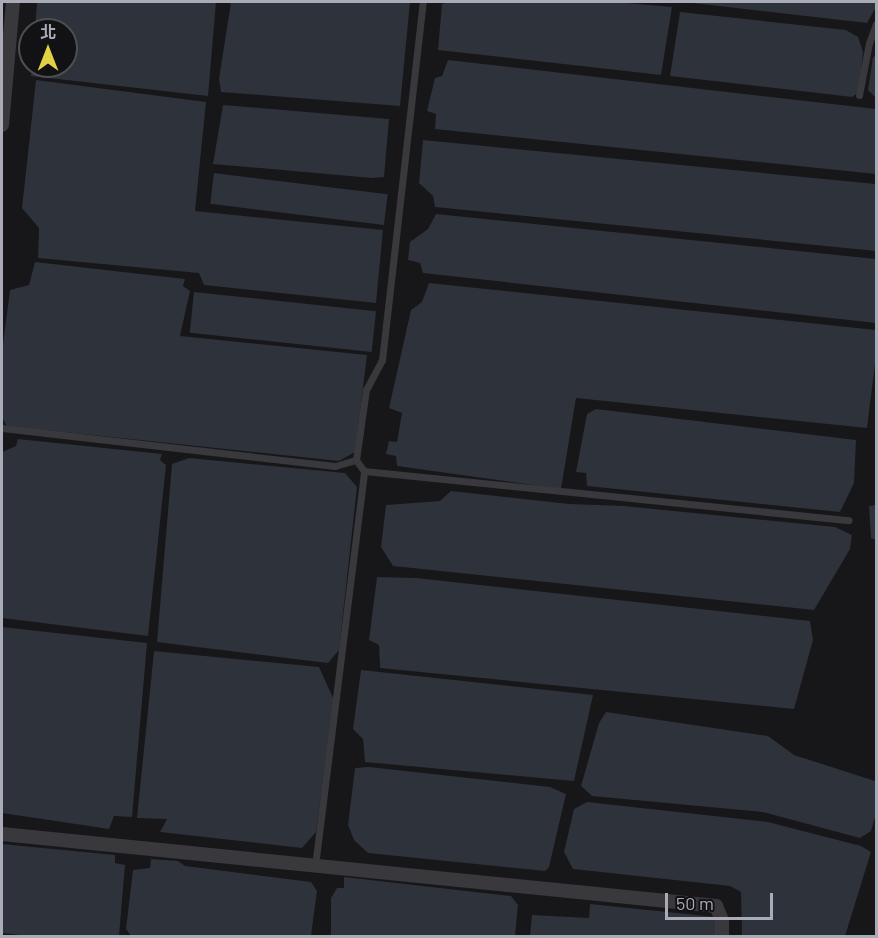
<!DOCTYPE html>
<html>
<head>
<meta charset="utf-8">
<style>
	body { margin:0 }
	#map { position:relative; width:878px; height:938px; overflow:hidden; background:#171618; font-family:Barlow,"Noto Sans TC",sans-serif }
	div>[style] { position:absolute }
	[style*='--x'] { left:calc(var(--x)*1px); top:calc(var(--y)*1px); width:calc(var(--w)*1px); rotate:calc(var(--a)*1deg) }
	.water>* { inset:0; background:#2d323b; transform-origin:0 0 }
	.lane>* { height:7px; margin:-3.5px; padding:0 3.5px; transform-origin:3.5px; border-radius:3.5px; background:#38383d }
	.street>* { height:14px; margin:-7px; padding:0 7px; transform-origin:7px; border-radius:7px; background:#38383d }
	span { translate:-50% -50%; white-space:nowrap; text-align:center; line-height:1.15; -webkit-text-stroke:4.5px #121113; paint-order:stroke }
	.frame { position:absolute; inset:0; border:3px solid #a9abb7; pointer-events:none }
	.north { position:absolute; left:18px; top:18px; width:60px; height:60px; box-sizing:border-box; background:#121113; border:2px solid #4e4f55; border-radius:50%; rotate:0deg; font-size:16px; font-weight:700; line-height:24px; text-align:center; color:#a9abb7 }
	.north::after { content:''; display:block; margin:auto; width:21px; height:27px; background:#e3d044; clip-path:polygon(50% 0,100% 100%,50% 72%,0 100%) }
	.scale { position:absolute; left:665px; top:893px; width:108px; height:27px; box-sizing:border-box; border:3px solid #a9abb7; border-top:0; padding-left:8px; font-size:18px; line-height:21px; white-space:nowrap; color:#a9abb7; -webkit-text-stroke:4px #121113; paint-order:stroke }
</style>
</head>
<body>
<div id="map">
	<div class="water">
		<div style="clip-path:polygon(37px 2px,216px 2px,208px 96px,31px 76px,32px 66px,66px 66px,66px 30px,35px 30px)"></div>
		<div style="clip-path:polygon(231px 2px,410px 2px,400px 106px,221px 92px,219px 79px)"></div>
		<div style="clip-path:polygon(448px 2px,615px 2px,672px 7px,661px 75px,438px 50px,442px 4px)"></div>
		<div style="clip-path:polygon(684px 2px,876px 2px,876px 7px,867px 23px)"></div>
		<div style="clip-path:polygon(680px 12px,846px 30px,858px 37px,863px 52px,859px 92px,852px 97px,670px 76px)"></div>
		<div style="clip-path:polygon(876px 56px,876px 98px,868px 90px,873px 57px)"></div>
		<div style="clip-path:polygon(448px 60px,876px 109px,876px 174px,435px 129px,436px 114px,427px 111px,435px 78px,442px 76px)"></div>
		<div style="clip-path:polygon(36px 80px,206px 102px,195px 211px,383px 230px,376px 303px,204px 285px,199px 273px,38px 258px,39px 228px,22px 208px)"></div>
		<div style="clip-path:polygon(223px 105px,389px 119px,384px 177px,372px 178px,213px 164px)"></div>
		<div style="clip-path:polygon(423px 140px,876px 184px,876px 251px,435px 207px,433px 196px,419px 183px)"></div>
		<div style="left:214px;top:173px;width:175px;height:31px;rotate:7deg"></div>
		<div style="clip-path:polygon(436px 214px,876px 259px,876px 323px,423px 273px,420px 263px,408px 260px,410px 242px,428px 229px)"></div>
		<div style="clip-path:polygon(35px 262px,185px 279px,183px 286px,190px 291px,180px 336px,367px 355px,355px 452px,339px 461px,7px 426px,2px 418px,2px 352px,10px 290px,29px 285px)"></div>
		<div style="clip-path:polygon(429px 283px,876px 330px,876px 356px,867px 428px,576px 398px,561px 489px,397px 466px,396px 456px,386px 454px,389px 441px,397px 442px,402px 413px,389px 408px,411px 310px,422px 302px)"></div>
		<div style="left:194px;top:292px;width:183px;height:41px;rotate:6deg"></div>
		<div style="clip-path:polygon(596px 409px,856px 440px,854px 483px,840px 512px,587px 486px,586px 473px,576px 472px,587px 414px)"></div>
		<div style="clip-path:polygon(18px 439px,162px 454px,160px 460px,166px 465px,148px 636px,2px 618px,2px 452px,16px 446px)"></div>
		<div style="clip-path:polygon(189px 458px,345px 473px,357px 487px,339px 650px,328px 663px,157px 642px,172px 464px)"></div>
		<div style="clip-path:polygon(451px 491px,569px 504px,624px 506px,835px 527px,852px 535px,850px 549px,814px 610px,393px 566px,381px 547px,386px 505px,440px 501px)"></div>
		<div style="clip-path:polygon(876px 505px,876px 540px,871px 538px,869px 506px)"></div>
		<div style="clip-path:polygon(377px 577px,416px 578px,810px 621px,813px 640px,794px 709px,380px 668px,379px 645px,369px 640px)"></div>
		<div style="clip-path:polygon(2px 627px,147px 643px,132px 817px,114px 816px,109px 829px,2px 813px)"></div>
		<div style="clip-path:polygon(154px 651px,319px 667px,334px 700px,316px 832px,302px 848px,160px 832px,167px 819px,137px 818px)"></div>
		<div style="clip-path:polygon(361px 670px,593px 695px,574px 781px,365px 762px,363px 739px,353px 729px)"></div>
		<div style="clip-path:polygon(606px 712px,768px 736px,794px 755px,875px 781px,876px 814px,871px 831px,860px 838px,763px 812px,592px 796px,581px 786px,599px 723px)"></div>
		<div style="clip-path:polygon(369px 767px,550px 787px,566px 794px,549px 867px,545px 871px,368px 853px,354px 840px,348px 825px,355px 768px)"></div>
		<div style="clip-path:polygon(587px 802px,768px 822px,861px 846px,871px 852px,845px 936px,742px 936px,741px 892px,730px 886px,573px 869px,564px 852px,574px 809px)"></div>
		<div style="clip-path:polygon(2px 844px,115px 855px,115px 863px,125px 865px,119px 936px,29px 936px,2px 933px)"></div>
		<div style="clip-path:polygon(151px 859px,178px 861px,185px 866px,311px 882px,317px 891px,311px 936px,131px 936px,126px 929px,133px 870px,150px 868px)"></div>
		<div style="clip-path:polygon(344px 877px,511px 896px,518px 905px,515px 936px,331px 936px,331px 898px,337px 888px,344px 888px)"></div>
		<div style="clip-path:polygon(590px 904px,725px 918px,724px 936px,530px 936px,532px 915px,589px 918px)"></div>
	</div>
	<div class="lane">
		<div style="--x:859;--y:95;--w:53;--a:-79.1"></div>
		<div style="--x:869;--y:43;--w:20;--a:-70"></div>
		<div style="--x:2;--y:428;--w:335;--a:6.5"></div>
		<div style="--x:335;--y:466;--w:22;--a:-16"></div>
		<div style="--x:356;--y:460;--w:14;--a:54"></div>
		<div style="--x:364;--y:471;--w:487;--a:5.8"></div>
		<div style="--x:356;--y:460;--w:71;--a:-81.9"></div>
		<div style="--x:366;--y:390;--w:34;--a:-62"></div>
		<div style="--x:382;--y:360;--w:360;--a:-83.5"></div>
		<div style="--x:315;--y:866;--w:398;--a:-82.9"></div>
	</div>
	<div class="street">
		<div style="--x:2;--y:125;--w:123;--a:-84.9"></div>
		<div style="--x:2;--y:834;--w:718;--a:5.76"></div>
		<div style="--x:716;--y:906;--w:15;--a:67"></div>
		<div style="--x:722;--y:920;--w:16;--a:90"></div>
	</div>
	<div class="frame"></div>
	<div class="north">北</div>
	<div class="scale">50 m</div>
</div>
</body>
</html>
